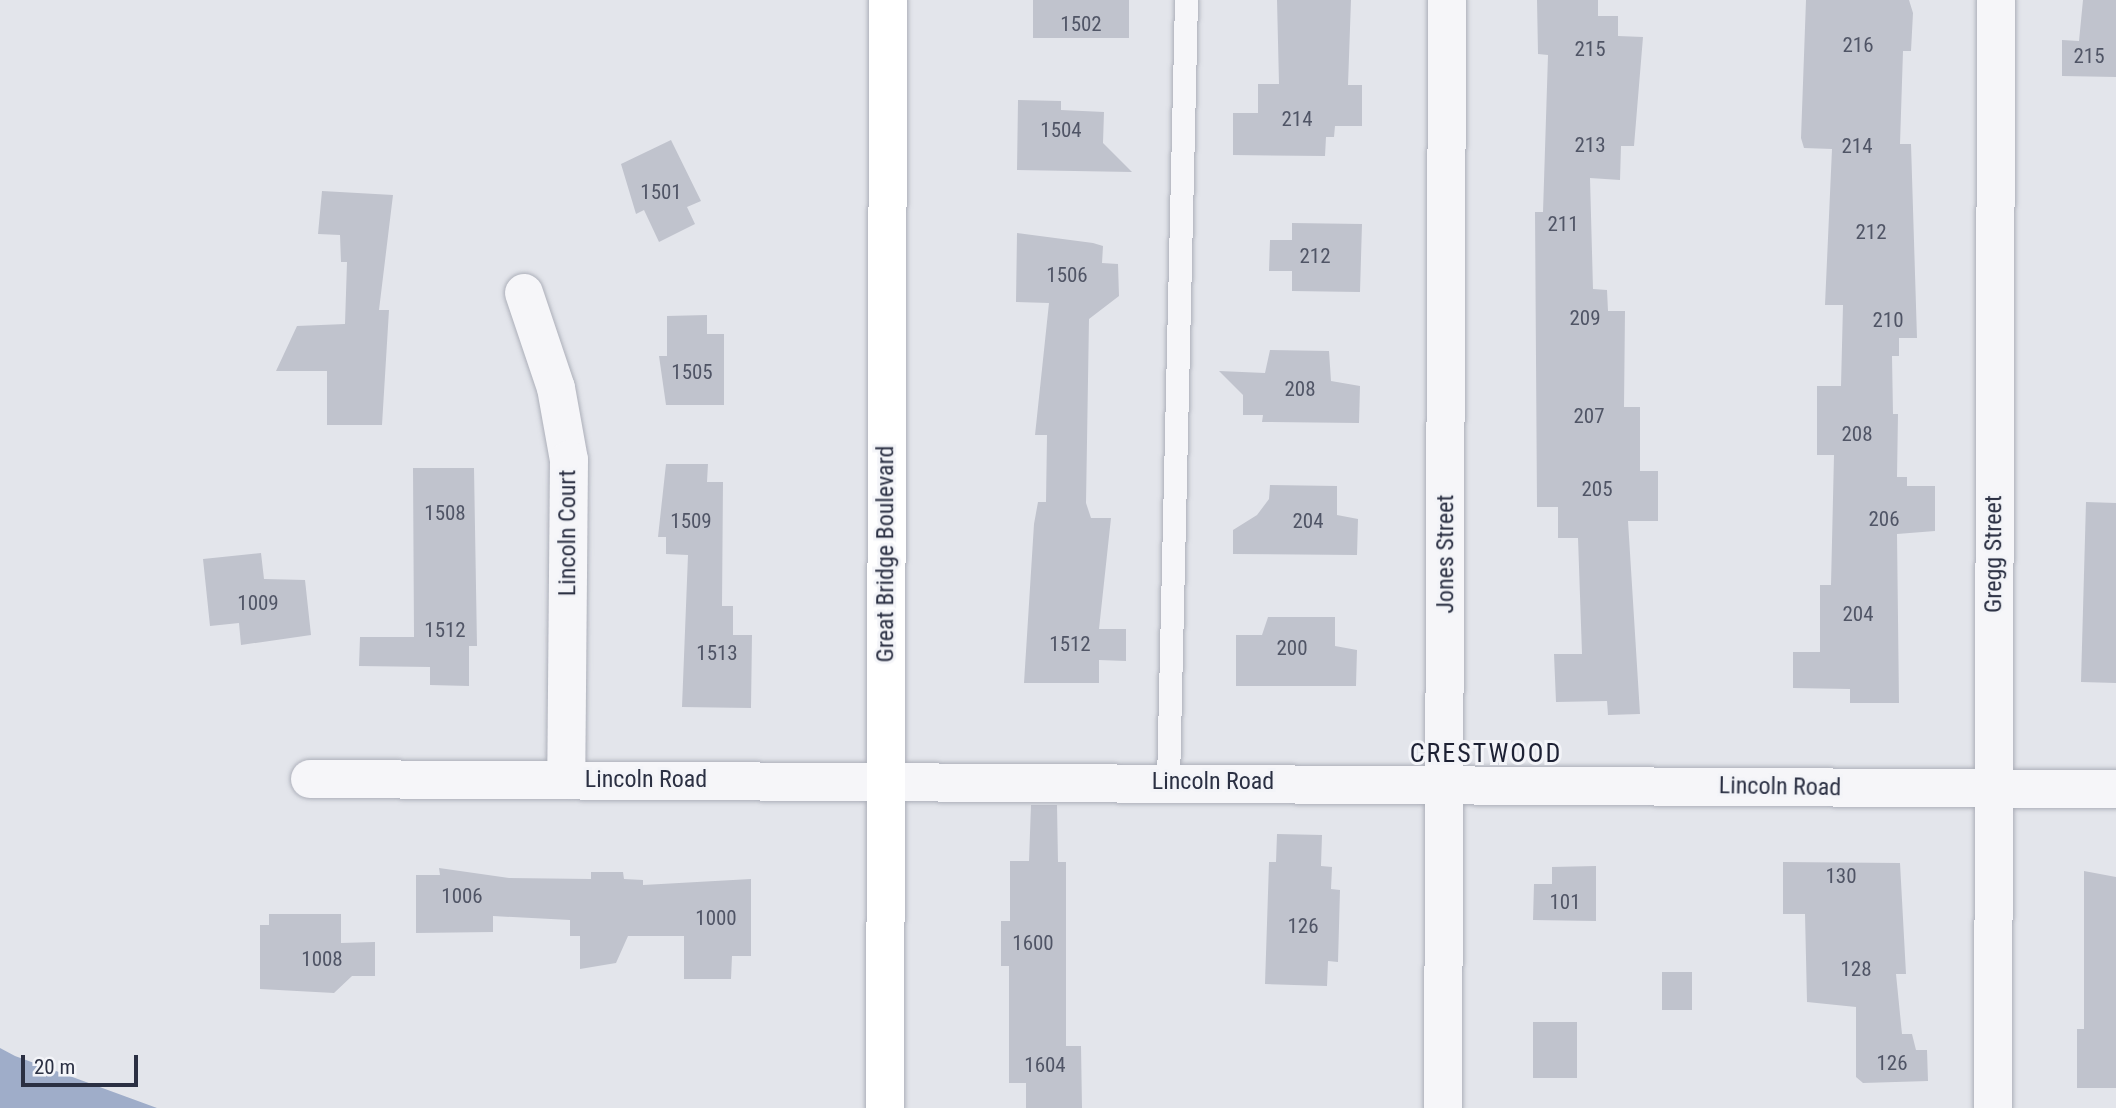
<!DOCTYPE html>
<html>
<head>
<meta charset="utf-8">
<style>
	body { margin:0 }
	#map { position:relative; width:2116px; height:1108px; overflow:hidden; background:#e3e5eb; font-family:"Roboto Condensed",sans-serif }
	div>[style] { position:absolute }
	[style*='--x'] { left:calc(var(--x)*1px); top:calc(var(--y)*1px); width:calc(var(--w)*1px); rotate:calc(var(--a)*1deg) }
	.water>* { inset:0; background:#9fadc9 }
	.building>* { inset:0; background:#c0c3cd; transform-origin:0 0 }
	.roads { filter:drop-shadow(0 0 2px #acafb9) drop-shadow(0 0 2px #acafb9) }
	.service>* { height:23px; margin:-11.5px; padding:0 11.5px; transform-origin:11.5px; border-radius:11.5px; background:#f6f6f9 }
	.minor>* { height:38px; margin:-19px; padding:0 19px; transform-origin:19px; border-radius:19px; background:#f6f6f9 }
	.primary>* { height:38px; margin:-19px; padding:0 19px; transform-origin:19px; border-radius:19px; background:#fff }
	span { translate:-50% -50%; white-space:nowrap; text-align:center; line-height:1.15; -webkit-text-stroke:6px #f3f4f8; paint-order:stroke }
	.number-label { font-size:21px; color:#505566 }
	.number-label span { -webkit-text-stroke-width:0 }
	.street-label { font-size:24px; color:#2b3043 }
	.neighbourhood-label { font-size:26px; color:#1d2134; letter-spacing:2px }
	.scale { position:absolute; left:21px; top:1055px; width:117px; height:32px; box-sizing:border-box; border:4px solid #2b3043; border-top:0; padding-left:9px; font-size:21px; line-height:24px; white-space:nowrap; color:#2b3043; -webkit-text-stroke:5px #f3f4f8; paint-order:stroke }
</style>
</head>
<body>
<div id="map">
	<div class="water">
		<div style="clip-path:polygon(0 1048px,15px 1056px,157px 1108px,0 1108px)"></div>
	</div>
	<div class="building">
		<div style="left:1033px;top:0;width:96px;height:38px"></div>
		<div style="clip-path:polygon(1277px 0,1351px 0,1348px 85px,1362px 85px,1362px 126px,1335px 126px,1334px 137px,1326px 137px,1325px 156px,1233px 155px,1233px 113px,1258px 113px,1258px 84px,1279px 84px)"></div>
		<div style="clip-path:polygon(1537px 0,1598px 0,1598px 16px,1618px 16px,1618px 36px,1643px 37px,1634px 146px,1621px 146px,1620px 180px,1590px 178px,1593px 289px,1607px 290px,1608px 311px,1625px 311px,1624px 407px,1640px 407px,1640px 471px,1658px 471px,1658px 521px,1628px 521px,1640px 714px,1608px 715px,1607px 701px,1556px 702px,1554px 654px,1582px 654px,1578px 538px,1558px 538px,1558px 507px,1537px 507px,1535px 212px,1543px 212px,1548px 55px,1538px 54px)"></div>
		<div style="clip-path:polygon(1806px 0,1909px 0,1913px 13px,1911px 51px,1903px 51px,1900px 144px,1911px 144px,1917px 338px,1899px 338px,1899px 356px,1892px 356px,1893px 414px,1898px 414px,1897px 477px,1907px 477px,1907px 486px,1935px 486px,1935px 531px,1897px 534px,1899px 703px,1850px 703px,1850px 689px,1793px 688px,1793px 652px,1820px 652px,1820px 585px,1831px 585px,1834px 455px,1817px 455px,1817px 386px,1841px 386px,1843px 305px,1825px 305px,1832px 149px,1804px 148px,1801px 138px)"></div>
		<div style="clip-path:polygon(2083px 0,2116px 0,2116px 77px,2062px 76px,2062px 40px,2079px 41px)"></div>
		<div style="clip-path:polygon(1018px 100px,1061px 101px,1061px 110px,1104px 112px,1103px 143px,1132px 172px,1017px 170px)"></div>
		<div style="clip-path:polygon(671px 140px,701px 201px,687px 207px,695px 224px,659px 242px,644px 210px,636px 214px,621px 164px)"></div>
		<div style="clip-path:polygon(322px 191px,393px 195px,379px 310px,389px 310px,382px 425px,327px 425px,327px 371px,276px 371px,297px 326px,345px 324px,347px 262px,341px 262px,340px 235px,318px 234px)"></div>
		<div style="clip-path:polygon(1292px 223px,1362px 224px,1360px 292px,1292px 291px,1292px 271px,1269px 271px,1270px 240px,1292px 240px)"></div>
		<div style="clip-path:polygon(1017px 233px,1093px 243px,1103px 246px,1102px 263px,1118px 264px,1119px 296px,1089px 319px,1086px 503px,1091px 518px,1111px 518px,1099px 629px,1126px 629px,1126px 661px,1099px 660px,1099px 683px,1024px 683px,1034px 524px,1038px 502px,1046px 502px,1047px 435px,1035px 435px,1049px 303px,1016px 302px)"></div>
		<div style="clip-path:polygon(707px 315px,707px 334px,724px 334px,724px 405px,666px 405px,659px 356px,667px 356px,667px 316px)"></div>
		<div style="clip-path:polygon(1270px 350px,1329px 351px,1331px 381px,1360px 386px,1359px 423px,1262px 422px,1263px 415px,1243px 415px,1243px 395px,1219px 371px,1265px 373px)"></div>
		<div style="clip-path:polygon(666px 464px,708px 464px,707px 482px,723px 482px,722px 606px,733px 606px,733px 635px,752px 635px,751px 708px,682px 707px,688px 555px,666px 554px,666px 537px,658px 537px)"></div>
		<div style="clip-path:polygon(413px 468px,474px 468px,477px 646px,469px 646px,469px 686px,430px 685px,430px 667px,359px 666px,360px 637px,414px 637px)"></div>
		<div style="clip-path:polygon(1270px 485px,1337px 486px,1337px 515px,1358px 519px,1357px 555px,1233px 554px,1233px 530px,1257px 515px,1269px 499px)"></div>
		<div style="clip-path:polygon(2086px 502px,2116px 503px,2116px 683px,2081px 682px)"></div>
		<div style="clip-path:polygon(261px 553px,264px 579px,305px 580px,311px 635px,241px 645px,239px 623px,210px 626px,203px 559px)"></div>
		<div style="clip-path:polygon(1268px 617px,1335px 617px,1335px 646px,1357px 650px,1356px 686px,1236px 686px,1236px 635px,1262px 635px)"></div>
		<div style="clip-path:polygon(1031px 805px,1057px 805px,1058px 862px,1066px 862px,1066px 1046px,1081px 1046px,1082px 1108px,1026px 1108px,1026px 1083px,1009px 1083px,1009px 966px,1001px 966px,1001px 921px,1010px 921px,1010px 861px,1029px 861px)"></div>
		<div style="clip-path:polygon(1277px 834px,1322px 835px,1321px 866px,1332px 867px,1331px 889px,1340px 890px,1338px 962px,1328px 961px,1327px 986px,1265px 984px,1269px 862px,1276px 862px)"></div>
		<div style="clip-path:polygon(1783px 862px,1900px 863px,1906px 974px,1896px 974px,1902px 1034px,1912px 1034px,1916px 1050px,1927px 1050px,1928px 1081px,1863px 1083px,1856px 1077px,1856px 1007px,1807px 1002px,1805px 914px,1783px 914px)"></div>
		<div style="clip-path:polygon(1596px 866px,1596px 921px,1533px 920px,1534px 884px,1552px 884px,1552px 867px)"></div>
		<div style="clip-path:polygon(439px 868px,509px 878px,591px 879px,591px 872px,623px 872px,624px 879px,643px 880px,643px 885px,751px 879px,751px 956px,732px 956px,731px 979px,684px 979px,684px 936px,628px 936px,616px 963px,580px 969px,580px 936px,570px 936px,570px 920px,493px 916px,493px 932px,416px 933px,416px 875px,440px 875px)"></div>
		<div style="clip-path:polygon(2084px 871px,2116px 877px,2116px 1088px,2077px 1088px,2077px 1029px,2084px 1029px)"></div>
		<div style="clip-path:polygon(269px 914px,341px 914px,341px 943px,375px 942px,375px 976px,352px 976px,334px 993px,260px 989px,260px 925px,269px 925px)"></div>
		<div style="left:1692px;top:972px;width:38px;height:30px;rotate:90deg"></div>
		<div style="left:1577px;top:1022px;width:56px;height:44px;rotate:90deg"></div>
	</div>
	<div class="roads">
		<div class="service">
			<div style="--x:1168;--y:781;--w:781;--a:-88.68"></div>
		</div>
		<div class="minor">
			<div style="--x:524;--y:293;--w:100;--a:71.4"></div>
			<div style="--x:556;--y:388;--w:73;--a:79.8"></div>
			<div style="--x:569;--y:460;--w:320;--a:90.5"></div>
			<div style="--x:310;--y:779;--w:1806;--a:0.32"></div>
			<div style="--x:1443;--y:1108;--w:1108;--a:-89.79"></div>
			<div style="--x:1993;--y:1108;--w:1108;--a:-89.84"></div>
		</div>
		<div class="primary">
			<div style="--x:885;--y:1108;--w:1108;--a:-89.84"></div>
		</div>
	</div>
	<div class="number-label">
		<span style="left:1081px;top:24px">1502</span>
		<span style="left:1858px;top:45px">216</span>
		<span style="left:1590px;top:49px">215</span>
		<span style="left:2089px;top:56px">215</span>
		<span style="left:1297px;top:119px">214</span>
		<span style="left:1061px;top:130px">1504</span>
		<span style="left:1590px;top:145px">213</span>
		<span style="left:1857px;top:146px">214</span>
		<span style="left:661px;top:192px">1501</span>
		<span style="left:1563px;top:224px">211</span>
		<span style="left:1871px;top:232px">212</span>
		<span style="left:1315px;top:256px">212</span>
		<span style="left:1067px;top:275px">1506</span>
		<span style="left:1585px;top:318px">209</span>
		<span style="left:1888px;top:320px">210</span>
		<span style="left:692px;top:372px">1505</span>
		<span style="left:1300px;top:389px">208</span>
		<span style="left:1589px;top:416px">207</span>
		<span style="left:1857px;top:434px">208</span>
		<span style="left:1597px;top:489px">205</span>
		<span style="left:445px;top:513px">1508</span>
		<span style="left:1884px;top:519px">206</span>
		<span style="left:691px;top:521px">1509</span>
		<span style="left:1308px;top:521px">204</span>
		<span style="left:258px;top:603px">1009</span>
		<span style="left:1858px;top:614px">204</span>
		<span style="left:445px;top:630px">1512</span>
		<span style="left:1070px;top:644px">1512</span>
		<span style="left:1292px;top:648px">200</span>
		<span style="left:717px;top:653px">1513</span>
		<span style="left:1841px;top:876px">130</span>
		<span style="left:462px;top:896px">1006</span>
		<span style="left:1565px;top:902px">101</span>
		<span style="left:716px;top:918px">1000</span>
		<span style="left:1303px;top:926px">126</span>
		<span style="left:1033px;top:943px">1600</span>
		<span style="left:322px;top:959px">1008</span>
		<span style="left:1856px;top:969px">128</span>
		<span style="left:1892px;top:1063px">126</span>
		<span style="left:1045px;top:1065px">1604</span>
	</div>
	<div class="street-label">
		<span style="left:568px;top:533px;rotate:-90deg">Lincoln Court</span>
		<span style="left:886px;top:554px;rotate:-90deg">Great Bridge Boulevard</span>
		<span style="left:1446px;top:554px;rotate:-90deg">Jones Street</span>
		<span style="left:1994px;top:554px;rotate:-90deg">Gregg Street</span>
		<span style="left:646px;top:780px">Lincoln Road</span>
		<span style="left:1213px;top:782px">Lincoln Road</span>
		<span style="left:1780px;top:787px;rotate:1deg">Lincoln Road</span>
	</div>
	<div class="neighbourhood-label">
		<span style="left:1486px;top:754px">CRESTWOOD</span>
	</div>
	<div class="scale">20 m</div>
</div>
</body>
</html>
